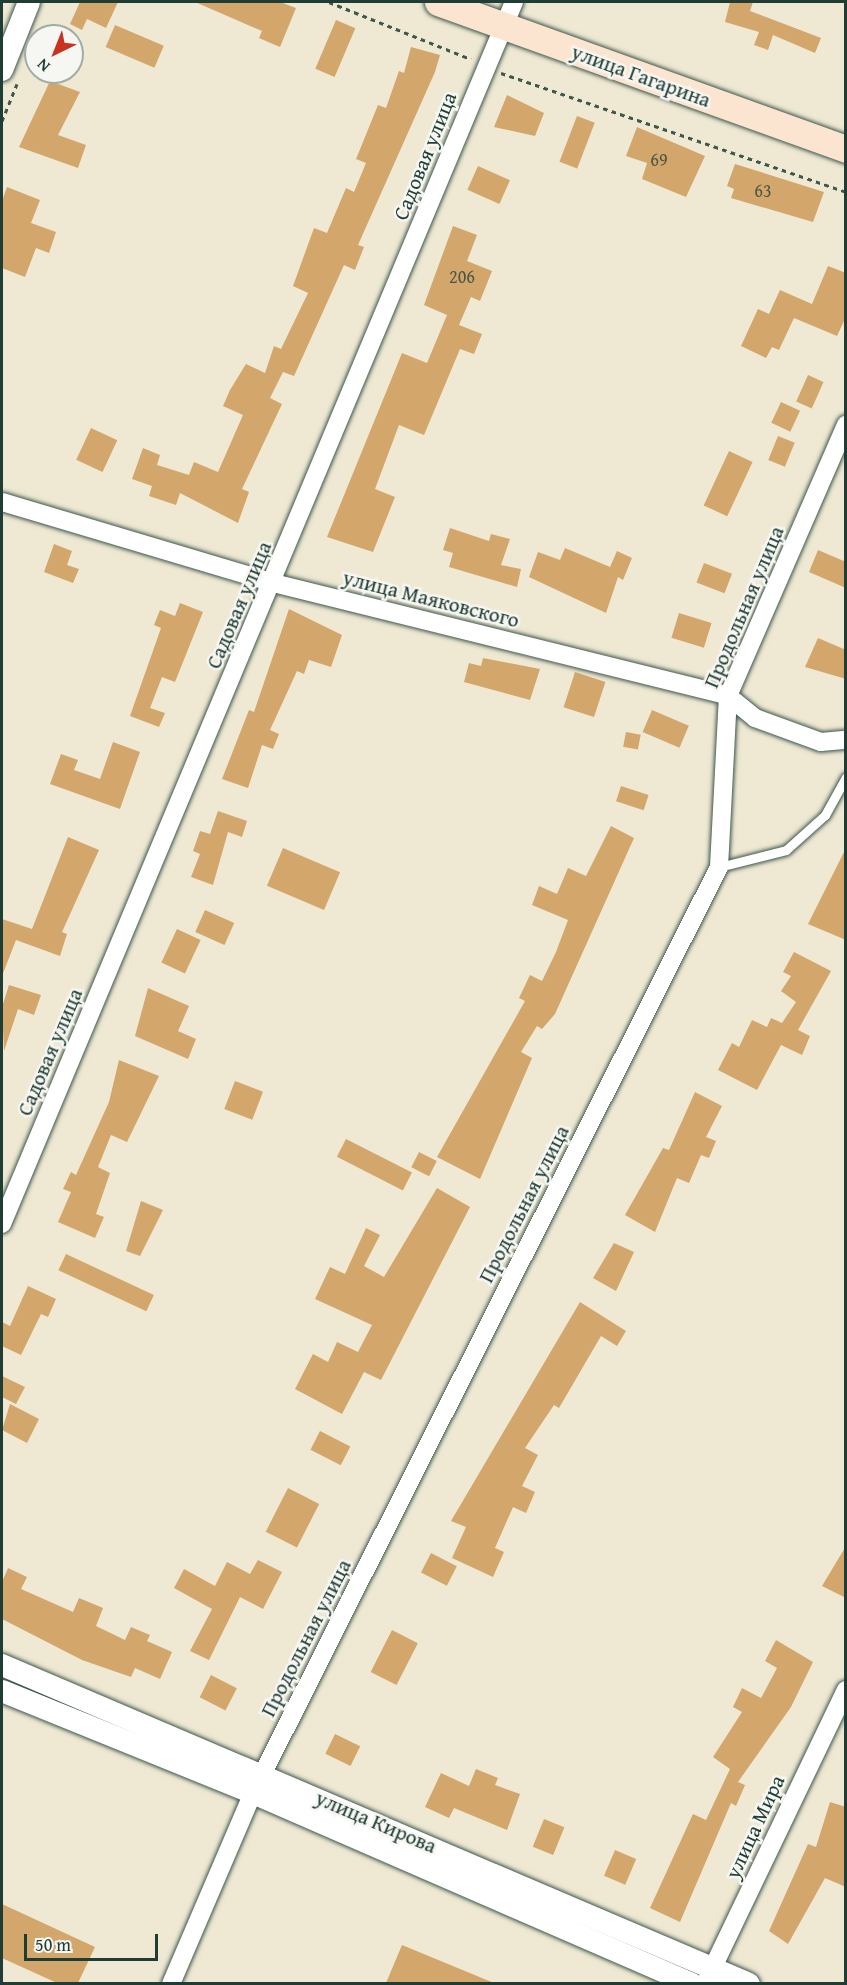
<!DOCTYPE html>
<html>
<head>
<meta charset="utf-8">
<style>
	body { margin:0 }
	#map { position:relative; width:847px; height:1985px; overflow:hidden; background:#efe9d3; font-family:"Gentium Book Plus",serif }
	div>[style] { position:absolute }
	[style*='--x'] { left:calc(var(--x)*1px); top:calc(var(--y)*1px); width:calc(var(--w)*1px); rotate:calc(var(--a)*1deg) }
	.building>* { inset:0; background:#d3a66c; transform-origin:0 0 }
	.path>* { height:3px; margin-top:-1.5px; transform-origin:0; background:repeating-linear-gradient(90deg,#3e574c 0 4.5px,transparent 0 9px) }
	.roads { filter:drop-shadow(0 0 2px #3e574c) drop-shadow(0 0 2px #3e574c) }
	.service>* { height:9px; margin:-4.5px; padding:0 4.5px; transform-origin:4.5px; border-radius:4.5px; background:#fff }
	.minor>* { height:18px; margin:-9px; padding:0 9px; transform-origin:9px; border-radius:9px; background:#fff }
	.tertiary>* { height:22px; margin:-11px; padding:0 11px; transform-origin:11px; border-radius:11px; background:#fff }
	.secondary>* { height:27px; margin:-13.5px; padding:0 13.5px; transform-origin:13.5px; border-radius:13.5px; background:#fce5d0 }
	span { translate:-50% -50%; white-space:nowrap; text-align:center; line-height:1.15; -webkit-text-stroke:5px #f6f6f2; paint-order:stroke }
	.number-label { font-size:18px; color:#4c5742 }
	.number-label span { -webkit-text-stroke-width:0 }
	.street-label { font-size:21px; color:#1f3d34 }
	.frame { position:absolute; inset:0; border:3px solid #1f3d34; pointer-events:none }
	.north { position:absolute; left:24px; top:24px; width:60px; height:60px; box-sizing:border-box; background:#f6f6f2; border:2px solid #a0aca6; border-radius:50%; rotate:223deg; font-size:16px; font-weight:700; line-height:24px; text-align:center; color:#1f3d34 }
	.north::after { content:''; display:block; margin:auto; width:21px; height:27px; background:#c8321e; clip-path:polygon(50% 0,100% 100%,50% 72%,0 100%) }
	.scale { position:absolute; left:24px; top:1934px; width:134px; height:27px; box-sizing:border-box; border:3px solid #1f3d34; border-top:0; padding-left:8px; font-size:18px; line-height:21px; white-space:nowrap; color:#1f3d34; -webkit-text-stroke:4px #f6f6f2; paint-order:stroke }
</style>
</head>
<body>
<div id="map">
	<div class="building">
		<div style="clip-path:polygon(80px 2px,118px 2px,106px 28px,87px 19px,82px 30px,70px 24px)"></div>
		<div style="clip-path:polygon(195px 2px,280px 2px,296px 8px,280px 47px,259px 38px,262px 31px)"></div>
		<div style="clip-path:polygon(730px 2px,753px 2px,750px 11px,821px 38px,815px 53px,773px 35px,768px 50px,754px 45px,759px 32px,725px 22px)"></div>
		<div style="left:336px;top:20px;width:21px;height:53px;rotate:23deg"></div>
		<div style="left:115px;top:25px;width:53px;height:24px;rotate:23deg"></div>
		<div style="clip-path:polygon(411px 47px,440px 55px,435px 72px,358px 245px,364px 247px,355px 270px,344px 265px,294px 376px,283px 372px,270px 398px,282px 404px,242px 489px,249px 492px,238px 523px,180px 493px,176px 505px,149px 496px,152px 486px,132px 479px,143px 448px,160px 455px,157px 465px,189px 475px,194px 462px,218px 472px,243px 415px,223px 406px,230px 390px,246px 364px,265px 373px,274px 346px,281px 349px,308px 293px,293px 286px,314px 228px,327px 233px,346px 188px,354px 192px,366px 163px,356px 159px,378px 105px,386px 108px,399px 71px,404px 73px)"></div>
		<div style="clip-path:polygon(50px 81px,80px 92px,58px 135px,86px 145px,78px 168px,19px 147px)"></div>
		<div style="clip-path:polygon(507px 95px,544px 113px,535px 136px,494px 127px)"></div>
		<div style="left:577px;top:116px;width:19px;height:49px;rotate:21deg"></div>
		<div style="clip-path:polygon(637px 127px,705px 156px,686px 197px,642px 179px,647px 163px,626px 156px)"></div>
		<div style="clip-path:polygon(735px 164px,824px 192px,813px 222px,731px 198px,734px 189px,727px 186px)"></div>
		<div style="left:478px;top:166px;width:35px;height:26px;rotate:24deg"></div>
		<div style="clip-path:polygon(7px 187px,40px 200px,31px 223px,56px 232px,49px 253px,36px 248px,25px 277px,2px 268px,2px 201px)"></div>
		<div style="clip-path:polygon(453px 226px,477px 235px,467px 261px,492px 271px,480px 301px,471px 297px,459px 325px,482px 334px,474px 354px,460px 349px,424px 435px,399px 425px,375px 489px,395px 497px,373px 552px,327px 537px,402px 353px,427px 363px,447px 315px,424px 305px)"></div>
		<div style="clip-path:polygon(828px 266px,846px 273px,846px 317px,837px 336px,794px 318px,779px 350px,772px 347px,766px 358px,741px 346px,758px 309px,769px 314px,780px 290px,812px 304px)"></div>
		<div style="left:808px;top:375px;width:17px;height:29px;rotate:24deg"></div>
		<div style="left:781px;top:402px;width:21px;height:23px;rotate:25deg"></div>
		<div style="left:91px;top:428px;width:29px;height:35px;rotate:25deg"></div>
		<div style="left:778px;top:436px;width:18px;height:26px;rotate:22deg"></div>
		<div style="left:729px;top:451px;width:26px;height:60px;rotate:25deg"></div>
		<div style="clip-path:polygon(450px 528px,489px 541px,491px 534px,510px 539px,501px 565px,521px 569px,517px 587px,449px 567px,453px 553px,443px 550px)"></div>
		<div style="clip-path:polygon(54px 544px,72px 551px,67px 565px,79px 569px,73px 583px,44px 572px)"></div>
		<div style="clip-path:polygon(565px 548px,610px 567px,617px 551px,632px 558px,623px 580px,618px 577px,606px 613px,529px 577px,538px 552px,560px 560px)"></div>
		<div style="clip-path:polygon(818px 550px,846px 562px,846px 588px,809px 572px)"></div>
		<div style="left:704px;top:563px;width:30px;height:21px;rotate:21deg"></div>
		<div style="clip-path:polygon(180px 603px,203px 612px,175px 682px,162px 677px,150px 708px,165px 713px,159px 727px,130px 716px,161px 628px,154px 625px,160px 610px,175px 616px)"></div>
		<div style="clip-path:polygon(289px 609px,342px 635px,331px 667px,309px 660px,304px 674px,297px 671px,270px 730px,279px 734px,273px 749px,262px 745px,248px 788px,222px 779px,249px 710px,254px 712px)"></div>
		<div style="left:679px;top:613px;width:34px;height:26px;rotate:17deg"></div>
		<div style="clip-path:polygon(818px 638px,846px 650px,846px 679px,805px 667px)"></div>
		<div style="clip-path:polygon(483px 658px,540px 669px,530px 700px,464px 682px,469px 663px,481px 666px)"></div>
		<div style="left:575px;top:672px;width:32px;height:37px;rotate:18deg"></div>
		<div style="left:652px;top:710px;width:40px;height:24px;rotate:23deg"></div>
		<div style="left:626px;top:732px;width:15px;height:15px;rotate:11deg"></div>
		<div style="clip-path:polygon(113px 742px,140px 752px,120px 809px,50px 784px,61px 754px,78px 760px,74px 770px,100px 779px)"></div>
		<div style="left:621px;top:786px;width:29px;height:16px;rotate:18deg"></div>
		<div style="clip-path:polygon(218px 811px,247px 821px,242px 837px,228px 832px,213px 885px,191px 877px,200px 854px,193px 851px,200px 831px,210px 834px)"></div>
		<div style="clip-path:polygon(611px 826px,634px 838px,555px 1014px,542px 1029px,537px 1026px,521px 1052px,532px 1058px,480px 1179px,437px 1157px,525px 1001px,519px 998px,530px 975px,542px 981px,556px 952px,568px 920px,532px 905px,539px 886px,557px 894px,568px 868px,586px 876px)"></div>
		<div style="clip-path:polygon(68px 837px,99px 850px,62px 932px,67px 934px,60px 956px,16px 940px,2px 976px,2px 919px,32px 929px)"></div>
		<div style="left:283px;top:848px;width:62px;height:41px;rotate:23deg"></div>
		<div style="clip-path:polygon(846px 848px,846px 940px,808px 924px)"></div>
		<div style="left:205px;top:910px;width:32px;height:24px;rotate:24deg"></div>
		<div style="left:177px;top:929px;width:26px;height:37px;rotate:25deg"></div>
		<div style="clip-path:polygon(794px 952px,831px 971px,798px 1030px,810px 1036px,802px 1055px,781px 1045px,757px 1090px,718px 1070px,732px 1043px,739px 1047px,752px 1020px,767px 1027px,771px 1018px,782px 1023px,796px 1002px,781px 991px,791px 976px,783px 972px)"></div>
		<div style="clip-path:polygon(9px 985px,41px 995px,34px 1015px,18px 1009px,4px 1051px,2px 1007px)"></div>
		<div style="clip-path:polygon(148px 988px,189px 1006px,178px 1031px,196px 1039px,188px 1059px,135px 1036px)"></div>
		<div style="clip-path:polygon(119px 1060px,159px 1076px,127px 1142px,111px 1135px,98px 1167px,110px 1173px,96px 1214px,104px 1217px,95px 1238px,58px 1222px,71px 1192px,63px 1189px,71px 1172px,76px 1175px,109px 1102px)"></div>
		<div style="left:235px;top:1081px;width:30px;height:30px;rotate:21deg"></div>
		<div style="clip-path:polygon(695px 1092px,722px 1106px,706px 1137px,716px 1141px,709px 1158px,701px 1155px,689px 1183px,677px 1178px,655px 1232px,625px 1215px,663px 1148px,669px 1150px)"></div>
		<div style="left:346px;top:1139px;width:74px;height:20px;rotate:27deg"></div>
		<div style="left:419px;top:1152px;width:20px;height:17px;rotate:27deg"></div>
		<div style="clip-path:polygon(437px 1188px,470px 1207px,381px 1380px,364px 1372px,342px 1414px,295px 1389px,313px 1354px,328px 1362px,337px 1342px,358px 1352px,372px 1325px,315px 1299px,330px 1267px,345px 1274px,366px 1228px,380px 1235px,364px 1266px,384px 1277px)"></div>
		<div style="clip-path:polygon(141px 1201px,163px 1210px,140px 1256px,126px 1251px)"></div>
		<div style="clip-path:polygon(614px 1243px,634px 1252px,616px 1291px,593px 1278px)"></div>
		<div style="left:66px;top:1254px;width:97px;height:18px;rotate:25deg"></div>
		<div style="clip-path:polygon(28px 1286px,56px 1299px,48px 1317px,41px 1314px,21px 1355px,2px 1346px,2px 1322px,10px 1326px)"></div>
		<div style="clip-path:polygon(580px 1302px,626px 1331px,617px 1346px,601px 1336px,559px 1408px,554px 1405px,525px 1448px,538px 1455px,522px 1486px,535px 1492px,526px 1513px,513px 1507px,495px 1548px,504px 1552px,493px 1577px,452px 1558px,466px 1527px,451px 1521px)"></div>
		<div style="clip-path:polygon(2px 1376px,25px 1387px,16px 1404px,2px 1397px)"></div>
		<div style="clip-path:polygon(10px 1404px,39px 1419px,27px 1443px,2px 1430px)"></div>
		<div style="left:320px;top:1431px;width:34px;height:21px;rotate:27deg"></div>
		<div style="left:288px;top:1488px;width:35px;height:49px;rotate:27deg"></div>
		<div style="clip-path:polygon(846px 1546px,846px 1598px,822px 1586px)"></div>
		<div style="left:431px;top:1553px;width:29px;height:22px;rotate:27deg"></div>
		<div style="clip-path:polygon(258px 1560px,282px 1572px,263px 1609px,240px 1597px,209px 1660px,190px 1651px,212px 1609px,174px 1588px,184px 1569px,215px 1586px,227px 1562px,250px 1574px)"></div>
		<div style="clip-path:polygon(8px 1568px,27px 1577px,21px 1589px,73px 1612px,79px 1598px,103px 1608px,96px 1626px,125px 1640px,131px 1627px,150px 1635px,147px 1641px,172px 1652px,160px 1679px,135px 1668px,131px 1677px,82px 1660px,2px 1619px,2px 1582px)"></div>
		<div style="left:392px;top:1630px;width:29px;height:47px;rotate:27deg"></div>
		<div style="clip-path:polygon(776px 1640px,813px 1662px,791px 1707px,738px 1782px,745px 1785px,736px 1806px,731px 1803px,680px 1922px,650px 1908px,693px 1814px,706px 1820px,730px 1769px,713px 1757px,742px 1712px,733px 1707px,742px 1688px,761px 1698px,777px 1668px,765px 1661px)"></div>
		<div style="left:211px;top:1675px;width:29px;height:25px;rotate:27deg"></div>
		<div style="left:335px;top:1734px;width:28px;height:22px;rotate:26deg"></div>
		<div style="clip-path:polygon(476px 1769px,498px 1778px,495px 1785px,520px 1794px,507px 1830px,454px 1808px,449px 1818px,425px 1807px,441px 1773px,469px 1786px)"></div>
		<div style="clip-path:polygon(830px 1802px,846px 1807px,846px 1887px,825px 1878px,788px 1944px,769px 1931px,808px 1844px,816px 1847px)"></div>
		<div style="left:544px;top:1819px;width:22px;height:30px;rotate:22deg"></div>
		<div style="left:615px;top:1850px;width:23px;height:28px;rotate:23deg"></div>
		<div style="clip-path:polygon(2px 1904px,95px 1947px,78px 1983px,57px 1983px,2px 1958px)"></div>
		<div style="clip-path:polygon(402px 1945px,494px 1983px,386px 1983px)"></div>
	</div>
	<div class="path">
		<div style="--x:329;--y:2;--w:153;--a:21.9"></div>
		<div style="--x:501;--y:73;--w:365;--a:19"></div>
		<div style="--x:2;--y:121;--w:40;--a:-68"></div>
	</div>
	<div class="roads">
		<div class="service">
			<div style="--x:719;--y:867;--w:69;--a:-14.2"></div>
			<div style="--x:786;--y:850;--w:52;--a:-41.9"></div>
			<div style="--x:825;--y:815;--w:43;--a:-61.1"></div>
		</div>
		<div class="minor">
			<div style="--x:2;--y:502;--w:283;--a:16.6"></div>
			<div style="--x:273;--y:583;--w:469;--a:13.9"></div>
			<div style="--x:728;--y:696;--w:35;--a:39"></div>
			<div style="--x:755;--y:718;--w:70;--a:20"></div>
			<div style="--x:821;--y:742;--w:25;--a:-5"></div>
			<div style="--x:2;--y:1224;--w:1325;--a:-67.27"></div>
			<div style="--x:171;--y:1984;--w:208;--a:-66.8"></div>
			<div style="--x:253;--y:1793;--w:1037;--a:-63.29"></div>
			<div style="--x:719;--y:867;--w:171;--a:-87"></div>
			<div style="--x:728;--y:696;--w:296;--a:-66.5"></div>
			<div style="--x:705;--y:1984;--w:326;--a:-64.4"></div>
		</div>
		<div class="tertiary">
			<div style="--x:2;--y:70;--w:73;--a:-68.3"></div>
			<div style="--x:2;--y:1665;--w:812;--a:23.12"></div>
			<div style="--x:2;--y:1691;--w:271;--a:22.1"></div>
			<div style="--x:253;--y:1793;--w:479;--a:23.5"></div>
		</div>
		<div class="secondary">
			<div style="--x:438;--y:2;--w:434;--a:19.8"></div>
		</div>
	</div>
	<div class="number-label">
		<span style="left:659px;top:160px">69</span>
		<span style="left:763px;top:191px">63</span>
		<span style="left:462px;top:277px">206</span>
	</div>
	<div class="street-label">
		<span style="left:641px;top:76px;rotate:20deg">улица Гагарина</span>
		<span style="left:425px;top:156px;rotate:-68deg">Садовая улица</span>
		<span style="left:431px;top:599px;rotate:14deg">улица Маяковского</span>
		<span style="left:239px;top:605px;rotate:-67deg">Садовая улица</span>
		<span style="left:744px;top:607px;rotate:-67deg">Продольная улица</span>
		<span style="left:50px;top:1052px;rotate:-67deg">Садовая улица</span>
		<span style="left:524px;top:1204px;rotate:-63deg">Продольная улица</span>
		<span style="left:306px;top:1638px;rotate:-63deg">Продольная улица</span>
		<span style="left:376px;top:1822px;rotate:23deg">улица Кирова</span>
		<span style="left:755px;top:1827px;rotate:-65deg">улица Мира</span>
	</div>
	<div class="frame"></div>
	<div class="north">N</div>
	<div class="scale">50 m</div>
</div>
</body>
</html>
